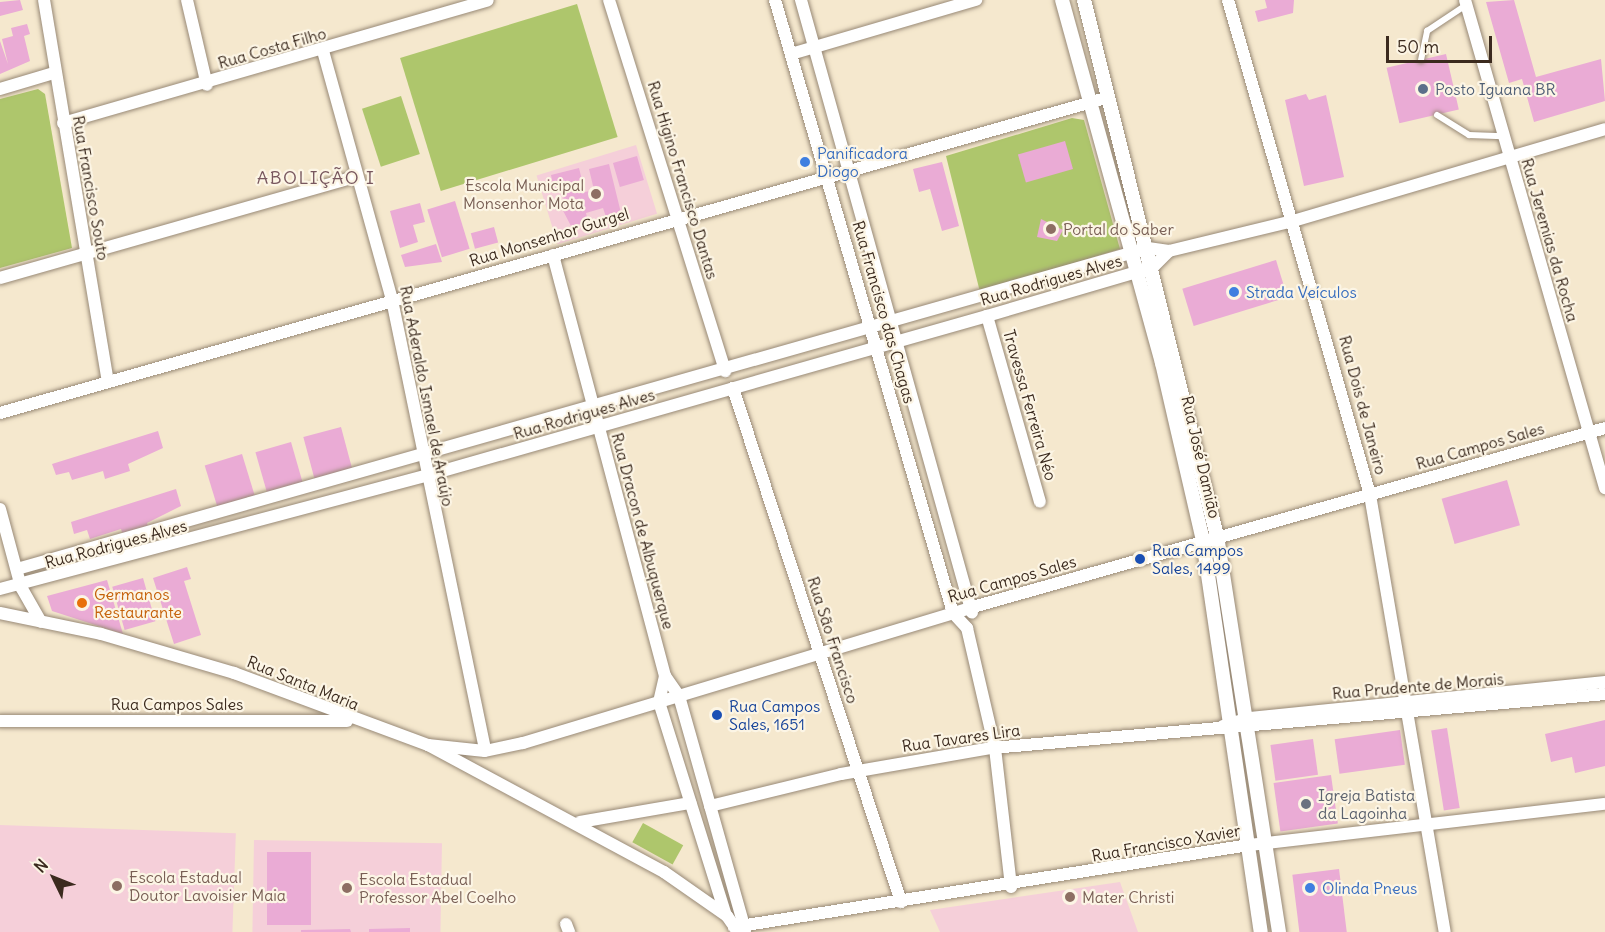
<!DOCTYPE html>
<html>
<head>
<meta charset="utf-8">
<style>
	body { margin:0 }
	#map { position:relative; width:1605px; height:932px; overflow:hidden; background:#f5e8ce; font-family:Delius,sans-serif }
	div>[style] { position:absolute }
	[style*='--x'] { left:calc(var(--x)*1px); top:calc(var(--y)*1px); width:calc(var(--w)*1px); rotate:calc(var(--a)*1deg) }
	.built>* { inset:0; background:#f5cfd9; transform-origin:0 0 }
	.green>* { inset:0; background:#aec66c; transform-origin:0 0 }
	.building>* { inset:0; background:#eaabd5; transform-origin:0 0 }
	.roads { filter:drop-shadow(0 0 2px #988976) drop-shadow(0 0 2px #988976) }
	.service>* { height:6px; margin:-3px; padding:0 3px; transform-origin:3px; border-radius:3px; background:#fff }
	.minor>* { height:12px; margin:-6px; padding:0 6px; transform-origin:6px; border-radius:6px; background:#fff }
	.tertiary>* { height:14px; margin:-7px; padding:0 7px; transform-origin:7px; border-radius:7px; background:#fff }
	.dots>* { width:16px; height:16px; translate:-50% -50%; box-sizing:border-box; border:3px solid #fcf5e5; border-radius:50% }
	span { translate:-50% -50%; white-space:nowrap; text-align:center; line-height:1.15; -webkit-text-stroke:4.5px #fcf5e5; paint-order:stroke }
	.street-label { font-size:16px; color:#3b2a1e }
	.service-label { font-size:16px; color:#4e5e75 }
	.left { translate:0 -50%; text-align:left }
	.shop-label { font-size:16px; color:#366cbe }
	.education-label { font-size:16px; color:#785e54 }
	.right { translate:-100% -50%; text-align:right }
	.transit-label { font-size:16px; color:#164399 }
	.food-label { font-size:16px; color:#c56008 }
	.worship-label { font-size:16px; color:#5b616d }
	.neighbourhood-label { font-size:18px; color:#78575e; letter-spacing:1.5px }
	.north { position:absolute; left:24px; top:848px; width:60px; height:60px; -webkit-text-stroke:4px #fcf5e5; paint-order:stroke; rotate:313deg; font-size:16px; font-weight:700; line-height:24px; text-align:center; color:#3b2a1e }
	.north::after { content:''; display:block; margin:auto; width:21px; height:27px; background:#3b2a1e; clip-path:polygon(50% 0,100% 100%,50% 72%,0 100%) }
	.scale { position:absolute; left:1386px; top:36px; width:106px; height:27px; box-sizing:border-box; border:3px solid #3b2a1e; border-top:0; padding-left:8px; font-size:18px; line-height:21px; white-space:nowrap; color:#3b2a1e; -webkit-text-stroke:4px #fcf5e5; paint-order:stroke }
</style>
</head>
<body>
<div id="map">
	<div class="built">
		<div style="left:636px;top:145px;width:72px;height:104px;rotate:73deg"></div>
		<div style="left:0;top:825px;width:236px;height:107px;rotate:2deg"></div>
		<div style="left:254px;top:840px;width:188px;height:92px;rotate:1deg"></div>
		<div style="clip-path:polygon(1120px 882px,1138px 932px,940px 932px,930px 910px)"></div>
	</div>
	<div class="green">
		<div style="left:577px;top:4px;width:139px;height:185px;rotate:73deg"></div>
		<div style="clip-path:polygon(38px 89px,45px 94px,72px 248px,0 268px,0 99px)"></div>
		<div style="left:401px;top:96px;width:61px;height:41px;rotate:72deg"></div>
		<div style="clip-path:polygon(1072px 118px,1084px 120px,1120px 249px,980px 292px,946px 156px)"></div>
		<div style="left:643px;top:823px;width:46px;height:22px;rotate:29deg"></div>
	</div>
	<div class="building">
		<div style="clip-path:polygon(20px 0,23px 10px,0 16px,0 2px)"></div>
		<div style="clip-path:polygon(1265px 0,1294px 0,1293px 13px,1258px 22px,1255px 11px,1267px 8px)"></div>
		<div style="clip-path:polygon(1514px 0,1536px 77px,1601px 59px,1605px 101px,1534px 122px,1522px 79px,1509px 83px,1486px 2px)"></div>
		<div style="clip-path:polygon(27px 24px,30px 34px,24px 36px,30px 61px,0 74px,0 41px,8px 64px,2px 39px,13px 36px,11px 28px)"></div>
		<div style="left:1446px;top:54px;width:57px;height:61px;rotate:77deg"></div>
		<div style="clip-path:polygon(1306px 94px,1309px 100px,1326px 95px,1344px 177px,1304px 186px,1285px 100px)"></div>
		<div style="left:1065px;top:141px;width:29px;height:49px;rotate:74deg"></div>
		<div style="left:637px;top:156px;width:25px;height:25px;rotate:74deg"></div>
		<div style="clip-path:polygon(942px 162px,959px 226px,942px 231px,930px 189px,919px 192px,913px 169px)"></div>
		<div style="clip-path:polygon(609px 164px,621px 213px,606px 217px,603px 208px,586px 213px,588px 222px,571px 226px,558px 201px,564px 200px,561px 188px,554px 190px,551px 175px,579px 168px,585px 192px,594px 190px,589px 169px)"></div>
		<div style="left:455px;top:201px;width:50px;height:29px;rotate:73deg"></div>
		<div style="clip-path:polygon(420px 203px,425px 222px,413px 225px,418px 242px,400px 248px,390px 211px)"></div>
		<div style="clip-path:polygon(1041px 219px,1063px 230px,1057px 241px,1037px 237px)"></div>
		<div style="left:494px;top:227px;width:16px;height:24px;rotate:75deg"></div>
		<div style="clip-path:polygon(436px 244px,442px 262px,405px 267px,401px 255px)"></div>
		<div style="left:1276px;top:260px;width:39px;height:98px;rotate:73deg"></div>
		<div style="left:341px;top:427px;width:47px;height:39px;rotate:75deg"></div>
		<div style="clip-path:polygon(158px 431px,163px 448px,128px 464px,130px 471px,105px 479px,103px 471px,72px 480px,69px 472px,56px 475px,52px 464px)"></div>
		<div style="left:291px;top:442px;width:44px;height:37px;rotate:74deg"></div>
		<div style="left:242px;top:454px;width:45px;height:39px;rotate:73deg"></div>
		<div style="left:1507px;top:480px;width:47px;height:68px;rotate:74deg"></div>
		<div style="clip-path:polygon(176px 489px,181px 506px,147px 523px,149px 530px,124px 538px,121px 529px,90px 539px,87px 530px,74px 534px,71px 522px)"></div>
		<div style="clip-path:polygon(187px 567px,191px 579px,184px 581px,201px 635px,174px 644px,153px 578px)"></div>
		<div style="left:143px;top:578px;width:45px;height:32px;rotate:74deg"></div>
		<div style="clip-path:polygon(107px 580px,123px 634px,52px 611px,47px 596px)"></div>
		<div style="clip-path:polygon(1605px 720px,1605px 766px,1575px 773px,1572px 757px,1551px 762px,1545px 734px)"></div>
		<div style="left:1447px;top:728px;width:81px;height:16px;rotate:81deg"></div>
		<div style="left:1400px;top:730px;width:35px;height:66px;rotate:82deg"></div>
		<div style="left:1313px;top:739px;width:36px;height:43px;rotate:82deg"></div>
		<div style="left:1331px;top:775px;width:49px;height:58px;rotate:82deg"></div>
		<div style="left:267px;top:852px;width:44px;height:73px"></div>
		<div style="left:1339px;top:869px;width:64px;height:47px;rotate:83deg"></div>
		<div style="clip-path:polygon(410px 928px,410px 932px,369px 932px,369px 929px)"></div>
		<div style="clip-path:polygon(350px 929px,351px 932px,301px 932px,301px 930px)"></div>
	</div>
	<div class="roads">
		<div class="service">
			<div style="--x:1421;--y:60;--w:30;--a:-78"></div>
			<div style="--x:1427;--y:31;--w:47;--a:-33.7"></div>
			<div style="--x:1437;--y:115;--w:38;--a:32"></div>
			<div style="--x:1469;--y:135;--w:34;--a:2"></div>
		</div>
		<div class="minor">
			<div style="--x:44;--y:0;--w:387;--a:80.5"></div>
			<div style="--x:187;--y:0;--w:87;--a:76.8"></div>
			<div style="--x:609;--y:0;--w:389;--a:72.6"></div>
			<div style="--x:775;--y:0;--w:638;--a:73.81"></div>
			<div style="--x:953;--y:613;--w:21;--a:47"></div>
			<div style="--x:967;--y:628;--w:123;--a:76.9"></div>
			<div style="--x:995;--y:748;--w:140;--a:83.4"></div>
			<div style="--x:801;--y:0;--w:636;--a:74.41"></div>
			<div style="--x:1228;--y:0;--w:515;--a:73.99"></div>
			<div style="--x:1370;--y:495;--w:443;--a:80.3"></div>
			<div style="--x:1465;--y:0;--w:508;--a:73.99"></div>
			<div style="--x:323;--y:51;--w:258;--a:74.5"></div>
			<div style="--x:392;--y:300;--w:460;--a:78.3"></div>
			<div style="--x:791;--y:54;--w:193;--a:-16.3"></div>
			<div style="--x:0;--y:89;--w:56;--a:-16.5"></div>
			<div style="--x:63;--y:123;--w:442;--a:-16.1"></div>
			<div style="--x:553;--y:255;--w:436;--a:75.1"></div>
			<div style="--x:665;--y:676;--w:24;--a:55"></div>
			<div style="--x:679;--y:696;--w:243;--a:74.2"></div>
			<div style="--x:0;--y:278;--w:371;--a:-15.9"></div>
			<div style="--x:987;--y:316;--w:193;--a:74.1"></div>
			<div style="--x:733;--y:388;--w:541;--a:71.9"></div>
			<div style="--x:0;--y:413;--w:1153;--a:-15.9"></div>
			<div style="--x:0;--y:509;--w:81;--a:74.9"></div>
			<div style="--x:21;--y:587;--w:40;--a:60.3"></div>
			<div style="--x:17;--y:569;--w:1176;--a:-15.84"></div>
			<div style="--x:1148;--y:248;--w:21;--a:8"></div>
			<div style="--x:1169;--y:251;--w:128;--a:-13.6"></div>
			<div style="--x:1293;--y:221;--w:325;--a:-16.4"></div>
			<div style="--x:0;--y:589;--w:440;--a:-14.9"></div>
			<div style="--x:425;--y:476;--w:584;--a:-15.89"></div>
			<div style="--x:987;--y:316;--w:173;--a:-16.4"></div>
			<div style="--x:1153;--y:267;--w:23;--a:-45"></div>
			<div style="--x:0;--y:613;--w:103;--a:11.7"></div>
			<div style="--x:101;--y:634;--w:139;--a:16.3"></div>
			<div style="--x:234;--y:673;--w:207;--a:20.4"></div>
			<div style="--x:428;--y:745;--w:268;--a:28.3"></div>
			<div style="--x:664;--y:872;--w:77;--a:34.9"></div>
			<div style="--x:727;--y:916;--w:19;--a:55"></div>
			<div style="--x:665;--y:676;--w:27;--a:103"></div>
			<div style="--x:659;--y:702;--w:221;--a:72.6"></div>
			<div style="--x:0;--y:721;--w:347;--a:0"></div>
			<div style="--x:1223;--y:726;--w:28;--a:-17"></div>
			<div style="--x:1250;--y:718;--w:357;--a:-5.8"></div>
			<div style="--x:428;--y:745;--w:57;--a:6"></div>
			<div style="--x:485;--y:751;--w:39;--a:-12"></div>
			<div style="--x:523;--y:743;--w:470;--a:-16.8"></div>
			<div style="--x:973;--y:607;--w:657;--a:-15.81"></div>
			<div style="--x:710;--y:806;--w:135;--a:-13.7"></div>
			<div style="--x:841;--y:774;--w:153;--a:-9.8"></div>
			<div style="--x:992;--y:748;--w:615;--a:-5.03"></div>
			<div style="--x:580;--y:822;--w:112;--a:-9.8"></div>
			<div style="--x:566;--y:924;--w:9;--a:69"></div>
			<div style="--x:734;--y:927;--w:521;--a:-9.05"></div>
			<div style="--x:1249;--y:845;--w:358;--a:-6.6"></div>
		</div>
		<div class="tertiary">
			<div style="--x:1062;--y:0;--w:377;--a:74.6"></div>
			<div style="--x:1162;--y:363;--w:183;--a:77"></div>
			<div style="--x:1203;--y:541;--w:395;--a:81.6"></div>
			<div style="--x:1084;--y:0;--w:552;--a:76.06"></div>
			<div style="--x:1217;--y:536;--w:401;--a:81.1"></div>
		</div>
	</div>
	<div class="dots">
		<div style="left:1423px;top:89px;background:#5c6f8a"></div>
		<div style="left:805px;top:162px;background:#3f7fe0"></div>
		<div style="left:596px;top:194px;background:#8d6e63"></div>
		<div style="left:1051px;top:229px;background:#8d6e63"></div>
		<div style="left:1234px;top:292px;background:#3f7fe0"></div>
		<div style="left:1140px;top:559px;background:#1a4fb4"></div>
		<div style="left:82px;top:603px;background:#e8710a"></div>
		<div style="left:717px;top:715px;background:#1a4fb4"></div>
		<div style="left:1306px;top:804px;background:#6b7280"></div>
		<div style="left:117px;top:886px;background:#8d6e63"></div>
		<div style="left:347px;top:888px;background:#8d6e63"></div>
		<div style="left:1310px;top:888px;background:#3f7fe0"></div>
		<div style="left:1070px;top:897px;background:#8d6e63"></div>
	</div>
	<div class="street-label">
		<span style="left:272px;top:48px;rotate:-16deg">Rua Costa Filho</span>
		<span style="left:683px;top:180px;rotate:73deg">Rua Higino Francisco Dantas</span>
		<span style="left:91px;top:188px;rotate:80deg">Rua Francisco Souto</span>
		<span style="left:549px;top:237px;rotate:-17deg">Rua Monsenhor Gurgel</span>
		<span style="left:1550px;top:240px;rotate:74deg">Rua Jeremias da Rocha</span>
		<span style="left:1051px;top:280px;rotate:-16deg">Rua Rodrigues Alves</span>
		<span style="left:884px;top:312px;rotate:74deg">Rua Francisco das Chagas</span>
		<span style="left:427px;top:396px;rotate:79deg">Rua Aderaldo Ismael de Araújo</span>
		<span style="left:1030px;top:405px;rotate:74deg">Travessa Ferreira Néo</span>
		<span style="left:1363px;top:405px;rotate:75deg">Rua Dois de Janeiro</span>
		<span style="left:584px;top:414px;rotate:-16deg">Rua Rodrigues Alves</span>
		<span style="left:1480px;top:446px;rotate:-16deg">Rua Campos Sales</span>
		<span style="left:1201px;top:457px;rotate:77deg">Rua José Damião</span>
		<span style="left:643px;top:531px;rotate:75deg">Rua Dracon de Albuquerque</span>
		<span style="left:116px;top:544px;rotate:-15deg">Rua Rodrigues Alves</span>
		<span style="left:1012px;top:579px;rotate:-16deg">Rua Campos Sales</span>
		<span style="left:833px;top:640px;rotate:72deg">Rua São Francisco</span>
		<span style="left:303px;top:683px;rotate:22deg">Rua Santa Maria</span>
		<span style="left:1418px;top:686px;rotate:-5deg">Rua Prudente de Morais</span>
		<span style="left:177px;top:704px">Rua Campos Sales</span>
		<span style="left:961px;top:738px;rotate:-8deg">Rua Tavares Lira</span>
		<span style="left:1166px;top:843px;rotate:-10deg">Rua Francisco Xavier</span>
	</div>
	<div class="service-label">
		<span class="left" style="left:1435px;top:89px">Posto Iguana BR</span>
	</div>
	<div class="shop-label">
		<span class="left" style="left:817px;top:162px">Panificadora<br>Diogo</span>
		<span class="left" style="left:1246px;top:292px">Strada Veículos</span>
		<span class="left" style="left:1322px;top:888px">Olinda Pneus</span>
	</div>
	<div class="education-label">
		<span class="right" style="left:584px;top:194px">Escola Municipal<br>Monsenhor Mota</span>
		<span class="left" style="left:1063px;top:229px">Portal do Saber</span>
		<span class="left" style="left:129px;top:886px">Escola Estadual<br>Doutor Lavoisier Maia</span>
		<span class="left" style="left:359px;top:888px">Escola Estadual<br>Professor Abel Coelho</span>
		<span class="left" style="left:1082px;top:897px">Mater Christi</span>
	</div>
	<div class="transit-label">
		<span class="left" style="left:1152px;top:559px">Rua Campos<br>Sales, 1499</span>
		<span class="left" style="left:729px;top:715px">Rua Campos<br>Sales, 1651</span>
	</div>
	<div class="food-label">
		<span class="left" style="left:94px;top:603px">Germanos<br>Restaurante</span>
	</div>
	<div class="worship-label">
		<span class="left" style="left:1318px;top:804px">Igreja Batista<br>da Lagoinha</span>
	</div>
	<div class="neighbourhood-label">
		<span style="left:316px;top:178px">ABOLIÇÃO I</span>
	</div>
	<div class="north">N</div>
	<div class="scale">50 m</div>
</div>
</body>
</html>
